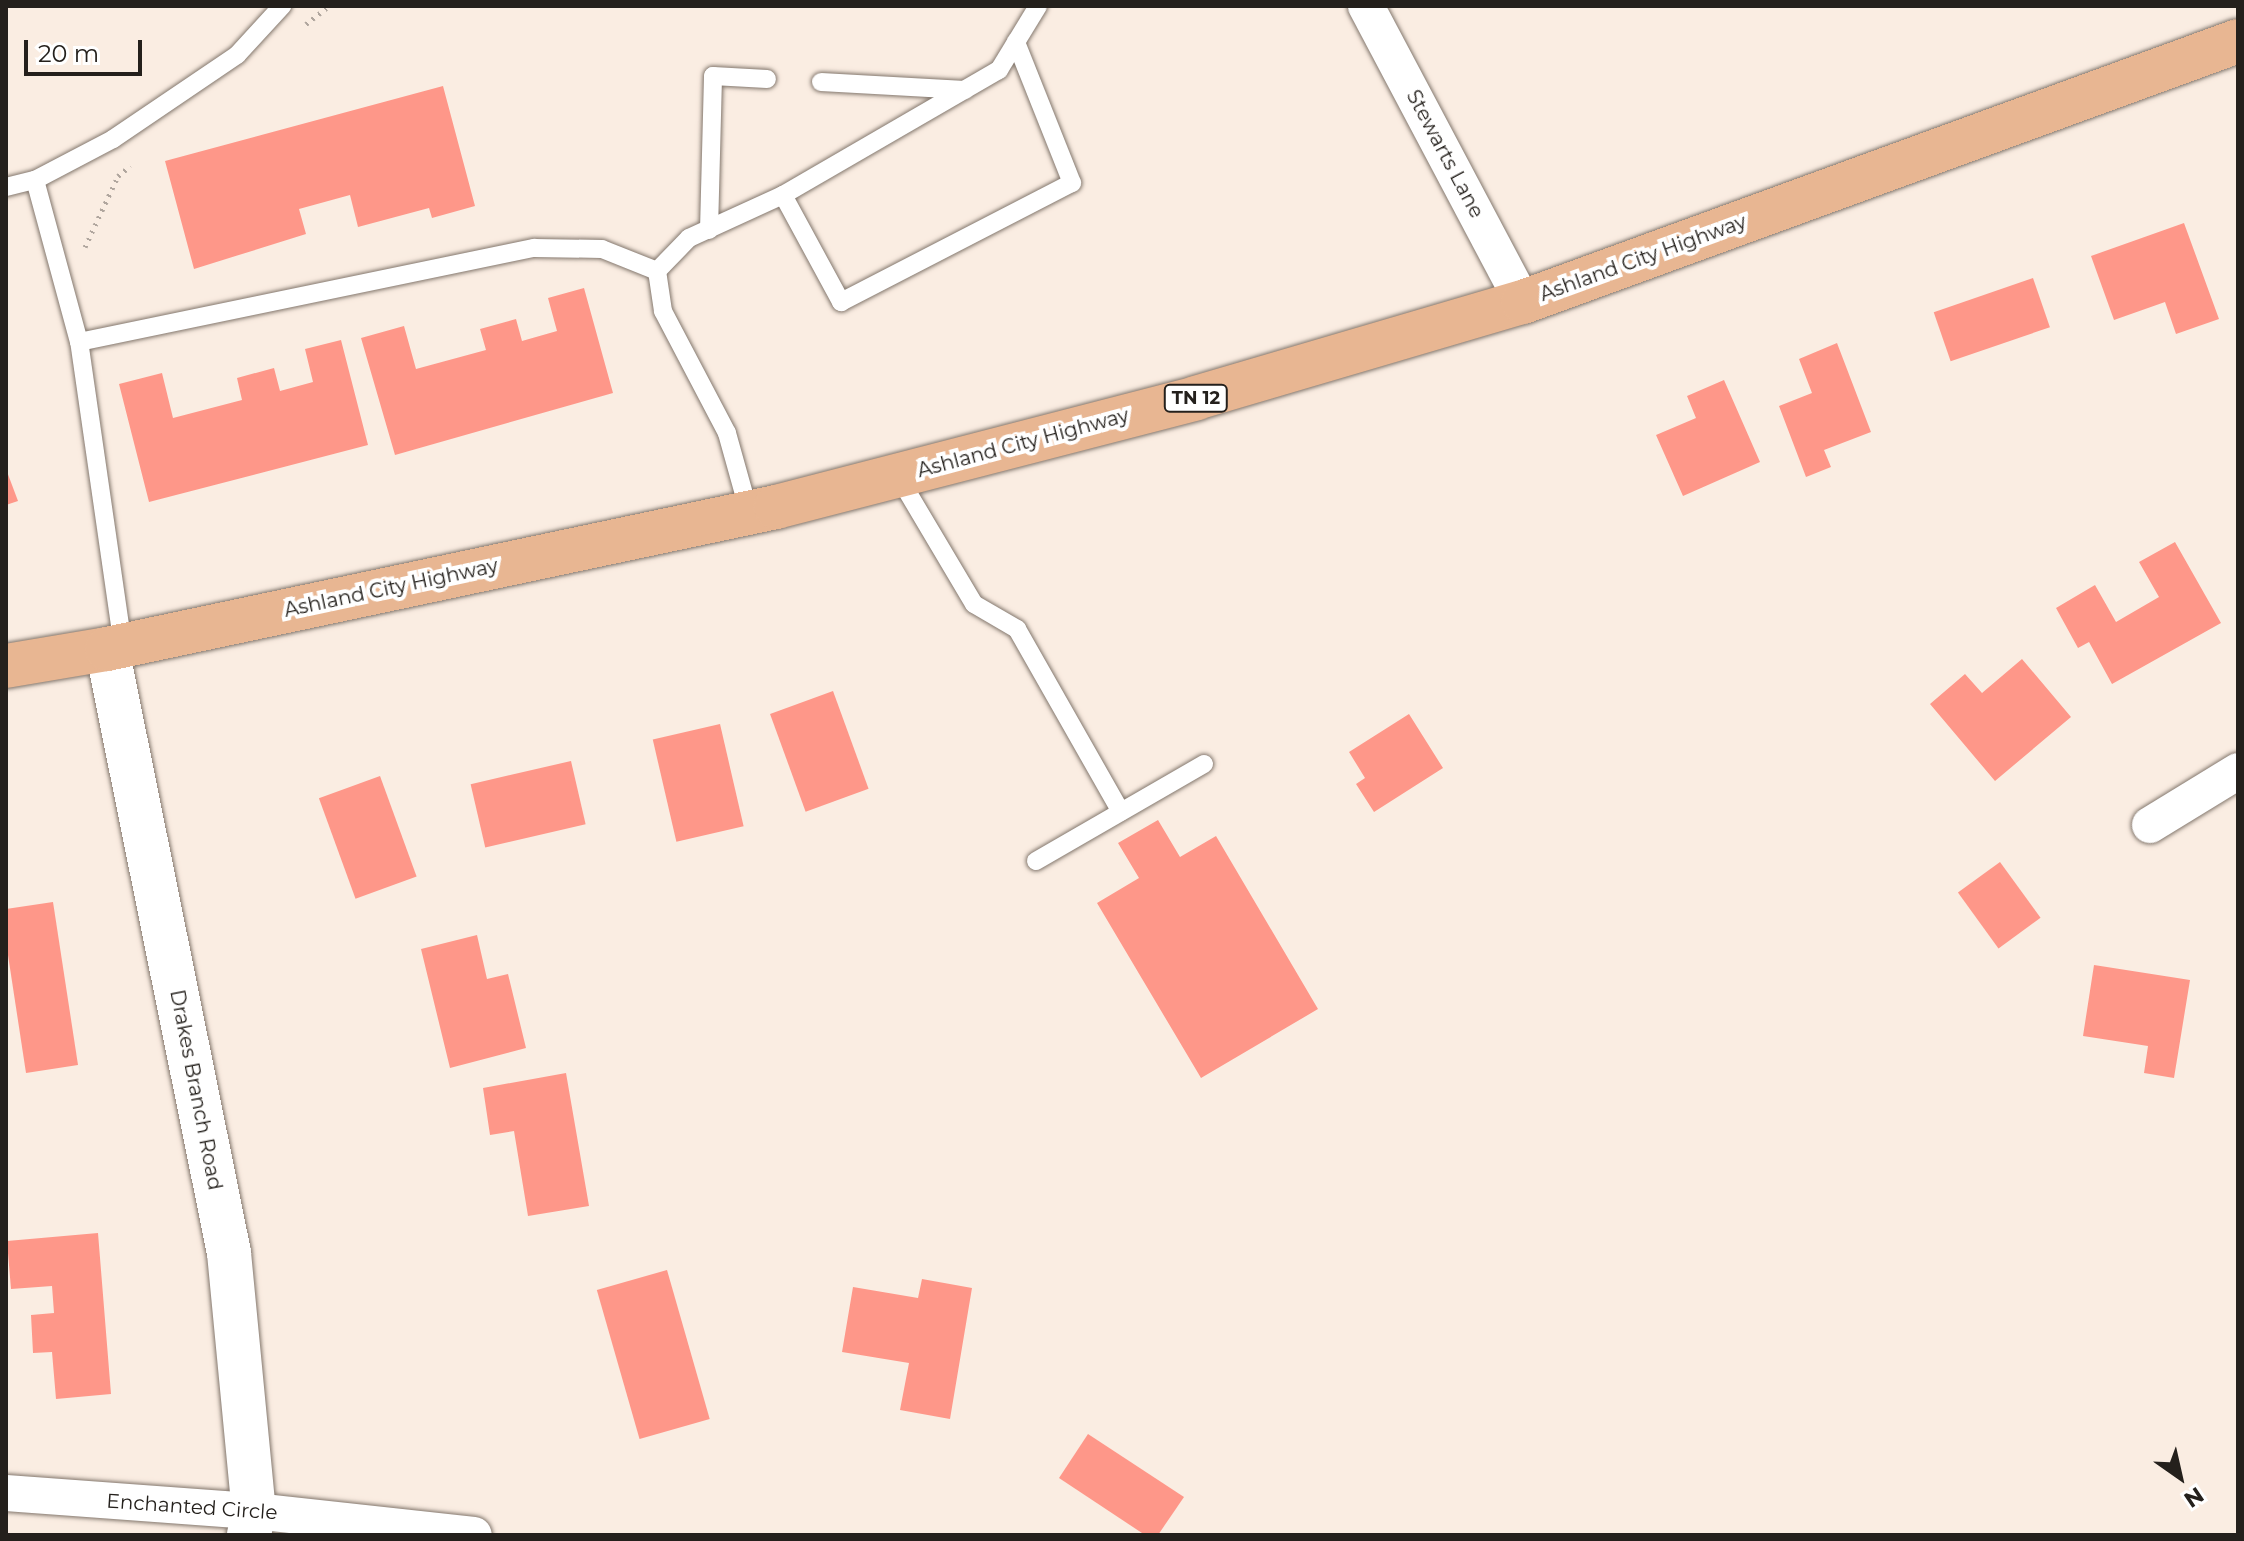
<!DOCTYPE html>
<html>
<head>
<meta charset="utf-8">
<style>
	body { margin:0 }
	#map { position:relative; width:2244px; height:1541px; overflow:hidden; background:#faede2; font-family:Montserrat,sans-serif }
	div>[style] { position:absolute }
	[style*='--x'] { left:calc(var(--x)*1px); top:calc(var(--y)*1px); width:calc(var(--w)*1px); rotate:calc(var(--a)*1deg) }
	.building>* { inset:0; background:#fe9789; transform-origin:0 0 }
	.path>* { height:5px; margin-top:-2.5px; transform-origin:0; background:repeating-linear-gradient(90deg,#b0a69e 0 2px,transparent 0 8px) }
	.roads { filter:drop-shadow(0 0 2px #83776d) drop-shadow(0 0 2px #83776d) }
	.service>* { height:18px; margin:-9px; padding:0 9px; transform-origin:9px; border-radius:9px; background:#fff }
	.minor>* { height:36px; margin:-18px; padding:0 18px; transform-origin:18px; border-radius:18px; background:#fff }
	.tertiary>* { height:44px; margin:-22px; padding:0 22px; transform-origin:22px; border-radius:22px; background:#fff }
	.primary>* { height:44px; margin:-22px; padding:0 22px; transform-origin:22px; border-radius:22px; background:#e8b692 }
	span { translate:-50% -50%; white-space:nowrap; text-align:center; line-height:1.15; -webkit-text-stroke:8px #fff; paint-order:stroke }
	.shield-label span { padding:2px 6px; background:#fff; border:2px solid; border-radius:6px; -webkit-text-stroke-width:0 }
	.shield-label { font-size:18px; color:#24201c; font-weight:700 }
	.street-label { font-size:20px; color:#24201c }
	.frame { position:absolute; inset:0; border:8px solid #24201c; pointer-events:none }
	.north { position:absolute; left:2140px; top:1437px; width:80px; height:80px; -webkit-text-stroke:6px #fff; paint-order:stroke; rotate:146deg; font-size:22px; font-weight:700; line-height:32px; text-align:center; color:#24201c }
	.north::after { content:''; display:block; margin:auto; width:28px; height:36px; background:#24201c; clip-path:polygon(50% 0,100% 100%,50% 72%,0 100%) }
	.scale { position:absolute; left:24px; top:40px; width:118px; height:36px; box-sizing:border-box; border:4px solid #24201c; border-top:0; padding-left:10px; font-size:24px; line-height:28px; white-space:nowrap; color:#24201c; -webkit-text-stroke:6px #fff; paint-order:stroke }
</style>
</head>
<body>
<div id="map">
	<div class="building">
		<div style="clip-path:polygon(443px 86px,475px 206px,432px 218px,429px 208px,358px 227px,350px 195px,299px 209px,306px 234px,194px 269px,165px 161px)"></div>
		<div style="clip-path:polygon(2184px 223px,2219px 319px,2176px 334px,2165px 302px,2114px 320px,2091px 256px)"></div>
		<div style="left:2033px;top:278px;width:52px;height:105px;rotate:71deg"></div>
		<div style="clip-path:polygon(584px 288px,613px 393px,395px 455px,361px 338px,404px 326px,416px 369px,486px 350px,480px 329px,516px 319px,522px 341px,557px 331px,548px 298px)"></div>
		<div style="clip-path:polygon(341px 340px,368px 445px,149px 502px,119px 384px,162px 373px,173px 418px,242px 400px,237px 378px,274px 368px,280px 391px,313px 382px,305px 349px)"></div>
		<div style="clip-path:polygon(1837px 343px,1871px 432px,1824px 450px,1831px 467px,1806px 477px,1779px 406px,1812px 393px,1799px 359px)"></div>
		<div style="clip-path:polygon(1724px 380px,1760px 462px,1683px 496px,1656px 435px,1696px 418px,1687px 396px)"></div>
		<div style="clip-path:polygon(6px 469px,18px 501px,6px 505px)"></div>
		<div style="clip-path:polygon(2175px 542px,2221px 623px,2112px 684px,2089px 642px,2078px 648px,2056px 608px,2095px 585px,2116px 622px,2159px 597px,2139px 562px)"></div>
		<div style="clip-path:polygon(2022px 659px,2071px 717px,1995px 781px,1930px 704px,1965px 674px,1982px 693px)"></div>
		<div style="left:833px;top:691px;width:104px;height:67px;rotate:70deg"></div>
		<div style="clip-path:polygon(1409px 714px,1443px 768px,1374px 812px,1356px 784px,1365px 778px,1349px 752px)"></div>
		<div style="left:720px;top:724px;width:105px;height:69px;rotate:77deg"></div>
		<div style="left:571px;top:761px;width:65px;height:103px;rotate:77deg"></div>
		<div style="left:380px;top:776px;width:107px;height:65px;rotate:70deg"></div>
		<div style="clip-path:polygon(1158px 820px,1180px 857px,1216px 836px,1318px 1009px,1201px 1078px,1097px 903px,1139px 878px,1118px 843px)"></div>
		<div style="left:2000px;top:862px;width:69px;height:52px;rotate:54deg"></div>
		<div style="clip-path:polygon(53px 902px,78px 1065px,26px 1073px,6px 942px,6px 909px)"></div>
		<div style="clip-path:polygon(477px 935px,487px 979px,508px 974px,526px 1048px,450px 1068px,421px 949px)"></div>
		<div style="clip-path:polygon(2094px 965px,2190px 980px,2174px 1078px,2144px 1073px,2148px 1046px,2083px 1036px)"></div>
		<div style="clip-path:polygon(566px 1073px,589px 1206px,528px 1216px,514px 1131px,490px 1135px,483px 1088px)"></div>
		<div style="clip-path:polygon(98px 1233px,111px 1394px,56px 1399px,52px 1352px,33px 1353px,31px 1315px,54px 1313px,52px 1286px,11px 1289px,7px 1241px)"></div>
		<div style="left:667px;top:1270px;width:155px;height:73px;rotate:74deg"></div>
		<div style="clip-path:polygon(922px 1279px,972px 1288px,950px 1419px,900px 1410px,909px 1363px,842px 1352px,853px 1287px,918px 1298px)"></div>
		<div style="clip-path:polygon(1088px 1434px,1184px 1497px,1158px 1535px,1145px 1535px,1059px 1478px)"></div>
	</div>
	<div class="path">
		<div style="--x:306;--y:24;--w:29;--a:-38"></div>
		<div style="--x:85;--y:247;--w:78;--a:-65.1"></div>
		<div style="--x:118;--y:176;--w:16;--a:-40"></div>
	</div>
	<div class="roads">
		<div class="service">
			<div style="--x:821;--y:82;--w:144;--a:3.2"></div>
			<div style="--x:35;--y:180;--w:88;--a:-27.7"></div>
			<div style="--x:113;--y:139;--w:150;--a:-34.1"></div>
			<div style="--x:237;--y:55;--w:67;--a:-47.4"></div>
			<div style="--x:6;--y:187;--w:30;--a:-14"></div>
			<div style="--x:35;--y:180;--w:168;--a:74.8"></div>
			<div style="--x:783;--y:195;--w:122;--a:61.5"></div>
			<div style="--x:841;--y:302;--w:260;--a:-27.3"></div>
			<div style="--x:1072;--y:183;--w:152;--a:-111.7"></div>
			<div style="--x:709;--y:230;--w:154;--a:-88.5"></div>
			<div style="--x:713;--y:76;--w:54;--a:3.2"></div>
			<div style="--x:898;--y:476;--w:149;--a:59.3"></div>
			<div style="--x:974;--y:604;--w:50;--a:30.2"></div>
			<div style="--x:1017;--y:629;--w:210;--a:60.4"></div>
			<div style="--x:749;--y:512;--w:82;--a:-105.6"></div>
			<div style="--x:727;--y:433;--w:138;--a:-117.7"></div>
			<div style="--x:663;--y:311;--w:40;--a:-98.5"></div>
			<div style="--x:657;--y:271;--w:46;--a:-45.9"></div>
			<div style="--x:689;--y:238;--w:103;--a:-24.6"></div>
			<div style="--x:783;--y:195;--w:250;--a:-30.1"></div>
			<div style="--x:999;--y:70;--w:75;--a:-58.6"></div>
			<div style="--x:123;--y:646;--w:307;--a:-98.2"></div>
			<div style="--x:79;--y:342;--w:465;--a:-11.7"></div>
			<div style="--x:534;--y:248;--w:68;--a:0.8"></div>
			<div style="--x:602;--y:249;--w:59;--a:21.8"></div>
			<div style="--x:1036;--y:861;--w:194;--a:-30"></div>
		</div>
		<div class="minor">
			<div style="--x:1366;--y:6;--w:335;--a:62.1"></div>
			<div style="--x:2150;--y:825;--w:103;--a:-31.5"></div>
			<div style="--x:6;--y:1493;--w:249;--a:4.2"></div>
			<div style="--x:254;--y:1511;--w:221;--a:6.2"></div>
		</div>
		<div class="tertiary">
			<div style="--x:107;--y:649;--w:616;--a:78.58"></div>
			<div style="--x:229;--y:1253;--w:259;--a:84.5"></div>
			<div style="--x:254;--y:1511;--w:25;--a:102"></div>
		</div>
		<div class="primary">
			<div style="--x:6;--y:666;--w:102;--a:-9.6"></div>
			<div style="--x:107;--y:649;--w:684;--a:-11.98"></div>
			<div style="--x:776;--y:507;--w:434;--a:-14.5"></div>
			<div style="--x:1196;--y:398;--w:341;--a:-16.4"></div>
			<div style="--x:1523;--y:302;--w:761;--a:-20.05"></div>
		</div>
	</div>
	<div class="shield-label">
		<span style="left:1196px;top:398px">TN 12</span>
	</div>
	<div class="street-label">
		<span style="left:1445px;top:154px;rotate:62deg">Stewarts Lane</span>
		<span style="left:1643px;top:258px;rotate:-20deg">Ashland City Highway</span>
		<span style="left:1023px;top:443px;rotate:-15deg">Ashland City Highway</span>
		<span style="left:391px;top:588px;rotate:-12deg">Ashland City Highway</span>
		<span style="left:196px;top:1090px;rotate:79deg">Drakes Branch Road</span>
		<span style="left:192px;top:1507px;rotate:4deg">Enchanted Circle</span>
	</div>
	<div class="frame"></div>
	<div class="north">N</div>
	<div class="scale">20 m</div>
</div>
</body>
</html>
